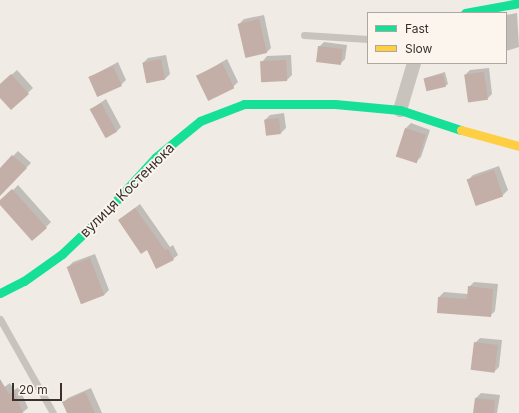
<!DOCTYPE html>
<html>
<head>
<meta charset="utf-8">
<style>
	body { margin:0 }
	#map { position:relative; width:519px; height:413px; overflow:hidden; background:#f0ebe5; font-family:Inter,sans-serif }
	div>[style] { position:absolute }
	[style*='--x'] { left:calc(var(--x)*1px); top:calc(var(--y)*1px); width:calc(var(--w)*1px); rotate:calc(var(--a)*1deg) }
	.shadow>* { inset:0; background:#0003 }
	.building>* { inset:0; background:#c3afa7; transform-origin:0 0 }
	.lane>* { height:7px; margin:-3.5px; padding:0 3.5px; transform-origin:3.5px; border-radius:3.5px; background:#c9c3be }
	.street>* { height:14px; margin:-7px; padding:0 7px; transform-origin:7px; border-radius:7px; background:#c9c3be }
	.fast>* { height:9px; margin:-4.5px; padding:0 4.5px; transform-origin:4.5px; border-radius:4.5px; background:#16e098 }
	.slow>* { height:9px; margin:-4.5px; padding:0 4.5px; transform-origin:4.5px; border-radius:4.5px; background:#ffcf43 }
	span { translate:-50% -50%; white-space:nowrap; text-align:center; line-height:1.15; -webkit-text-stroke:3.5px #fbf5ee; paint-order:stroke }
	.street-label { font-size:14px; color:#3b302b }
	.legend { position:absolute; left:367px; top:12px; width:140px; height:52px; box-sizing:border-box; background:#fbf5ee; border:1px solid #aea6a0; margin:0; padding:5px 7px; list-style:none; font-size:12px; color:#3b302b }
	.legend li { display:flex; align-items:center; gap:8px; height:20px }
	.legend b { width:20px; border:1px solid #aea6a0 }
	.scale { position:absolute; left:12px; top:383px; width:50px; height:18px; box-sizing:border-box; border:2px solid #3b302b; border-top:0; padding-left:5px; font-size:12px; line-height:14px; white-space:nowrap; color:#3b302b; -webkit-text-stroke:3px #fbf5ee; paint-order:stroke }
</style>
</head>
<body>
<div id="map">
	<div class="shadow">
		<div style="clip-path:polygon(517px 13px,519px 47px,506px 51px,506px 15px)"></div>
		<div style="clip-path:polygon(264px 15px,271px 48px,266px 53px,239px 24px,244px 19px)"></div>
		<div style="clip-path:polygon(324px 42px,347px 45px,345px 59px,340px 64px,319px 47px)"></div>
		<div style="clip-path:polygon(166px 55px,170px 74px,165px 79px,147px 83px,143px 63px,148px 58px)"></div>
		<div style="clip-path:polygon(291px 55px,292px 75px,287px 80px,262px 62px,267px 56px)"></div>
		<div style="clip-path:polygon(227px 59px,238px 82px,233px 87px,198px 76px)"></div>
		<div style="clip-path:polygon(118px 62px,126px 80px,121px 85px,90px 77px)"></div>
		<div style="clip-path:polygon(489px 68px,492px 94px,487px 99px,465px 75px,470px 70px)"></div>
		<div style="clip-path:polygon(17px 70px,33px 88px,11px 109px,0 96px,0 85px)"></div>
		<div style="clip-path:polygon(445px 72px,448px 84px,445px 86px,425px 78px)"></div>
		<div style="clip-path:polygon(106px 99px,121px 127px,116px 132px,90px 110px)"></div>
		<div style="clip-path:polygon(284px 113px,286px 128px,281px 133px,265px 120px,270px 115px)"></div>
		<div style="clip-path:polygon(411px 123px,430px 130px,421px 157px,416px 162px,406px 128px)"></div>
		<div style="clip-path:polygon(18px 151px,31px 163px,4px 190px,0 186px,0 169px)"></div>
		<div style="clip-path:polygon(499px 166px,508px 190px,503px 195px,468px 180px,473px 175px)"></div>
		<div style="clip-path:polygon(18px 185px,51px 222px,46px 227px,0 204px)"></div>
		<div style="clip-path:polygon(140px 204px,170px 247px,173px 245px,178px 255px,173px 259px,148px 249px,119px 220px)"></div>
		<div style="clip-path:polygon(95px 254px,109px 290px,104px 295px,68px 267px,73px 262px)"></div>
		<div style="clip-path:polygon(474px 282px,498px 284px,495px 311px,490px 316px,439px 297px,444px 292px,468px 294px,469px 287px)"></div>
		<div style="clip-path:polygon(480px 338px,502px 340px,499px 367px,494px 372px,475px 343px)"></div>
		<div style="clip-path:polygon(10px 383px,14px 390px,19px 387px,28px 408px,22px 413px,0 413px,0 390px)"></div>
		<div style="clip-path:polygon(91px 388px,102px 413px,68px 413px,63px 403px,68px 398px)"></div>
		<div style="clip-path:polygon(481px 393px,500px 395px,497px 413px,474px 413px,476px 398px)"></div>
	</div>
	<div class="building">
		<div style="left:259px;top:19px;width:35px;height:22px;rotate:77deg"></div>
		<div style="left:318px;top:46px;width:25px;height:16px;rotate:7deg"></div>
		<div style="left:161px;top:59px;width:21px;height:19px;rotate:79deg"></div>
		<div style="left:286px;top:60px;width:21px;height:26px;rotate:87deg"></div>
		<div style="left:222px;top:63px;width:28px;height:29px;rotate:64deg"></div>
		<div style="left:113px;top:66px;width:22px;height:27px;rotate:66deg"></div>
		<div style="left:484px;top:72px;width:28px;height:20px;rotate:82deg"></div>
		<div style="clip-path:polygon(11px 74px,29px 94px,11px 110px,0 98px,0 84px)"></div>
		<div style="left:443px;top:74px;width:13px;height:20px;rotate:77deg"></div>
		<div style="left:101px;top:103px;width:33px;height:13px;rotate:61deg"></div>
		<div style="left:279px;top:118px;width:16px;height:15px;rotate:83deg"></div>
		<div style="left:405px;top:128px;width:22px;height:30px;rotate:18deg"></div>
		<div style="clip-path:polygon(12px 155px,27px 168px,0 196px,0 168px)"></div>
		<div style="left:494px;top:170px;width:28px;height:29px;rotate:71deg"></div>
		<div style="clip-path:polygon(12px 189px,47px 228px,32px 241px,0 205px,0 200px)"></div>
		<div style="clip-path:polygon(135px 208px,165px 250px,168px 249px,174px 260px,156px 269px,147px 250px,141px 254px,118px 220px)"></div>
		<div style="left:90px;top:258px;width:40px;height:25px;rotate:69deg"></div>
		<div style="clip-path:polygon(468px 286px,493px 289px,491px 317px,437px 313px,438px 297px,467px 299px)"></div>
		<div style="left:474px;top:342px;width:24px;height:28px;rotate:7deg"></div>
		<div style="clip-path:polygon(0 379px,9px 394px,14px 391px,23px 413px,0 413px)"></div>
		<div style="clip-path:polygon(85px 392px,95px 413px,67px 413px,62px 402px)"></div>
		<div style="clip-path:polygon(475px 398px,495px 400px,494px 413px,473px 413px)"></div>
	</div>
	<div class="lane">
		<div style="--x:304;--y:35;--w:64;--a:3.6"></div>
		<div style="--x:0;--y:319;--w:108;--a:60.6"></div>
	</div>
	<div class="street">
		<div style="--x:400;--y:110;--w:49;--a:-73.4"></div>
	</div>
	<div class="fast">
		<div style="--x:465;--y:13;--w:55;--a:-10.5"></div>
		<div style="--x:0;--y:293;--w:27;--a:-27"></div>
		<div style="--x:24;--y:281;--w:47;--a:-35.4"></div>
		<div style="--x:62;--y:254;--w:58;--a:-43.6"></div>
		<div style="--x:104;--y:214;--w:77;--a:-47.6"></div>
		<div style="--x:156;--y:157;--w:57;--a:-39.3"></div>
		<div style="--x:200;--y:121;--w:47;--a:-21.1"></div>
		<div style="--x:244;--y:104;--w:91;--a:0"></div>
		<div style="--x:335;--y:104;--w:65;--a:5.3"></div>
		<div style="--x:400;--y:110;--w:64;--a:18.2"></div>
	</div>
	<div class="slow">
		<div style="--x:461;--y:130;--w:60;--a:15.4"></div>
	</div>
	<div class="street-label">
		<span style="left:127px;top:190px;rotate:-45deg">вулиця Костенюка</span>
	</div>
	<ul class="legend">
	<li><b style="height:5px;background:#16e098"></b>Fast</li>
	<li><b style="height:5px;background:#ffcf43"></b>Slow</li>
	</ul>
	<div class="scale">20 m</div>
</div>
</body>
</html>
